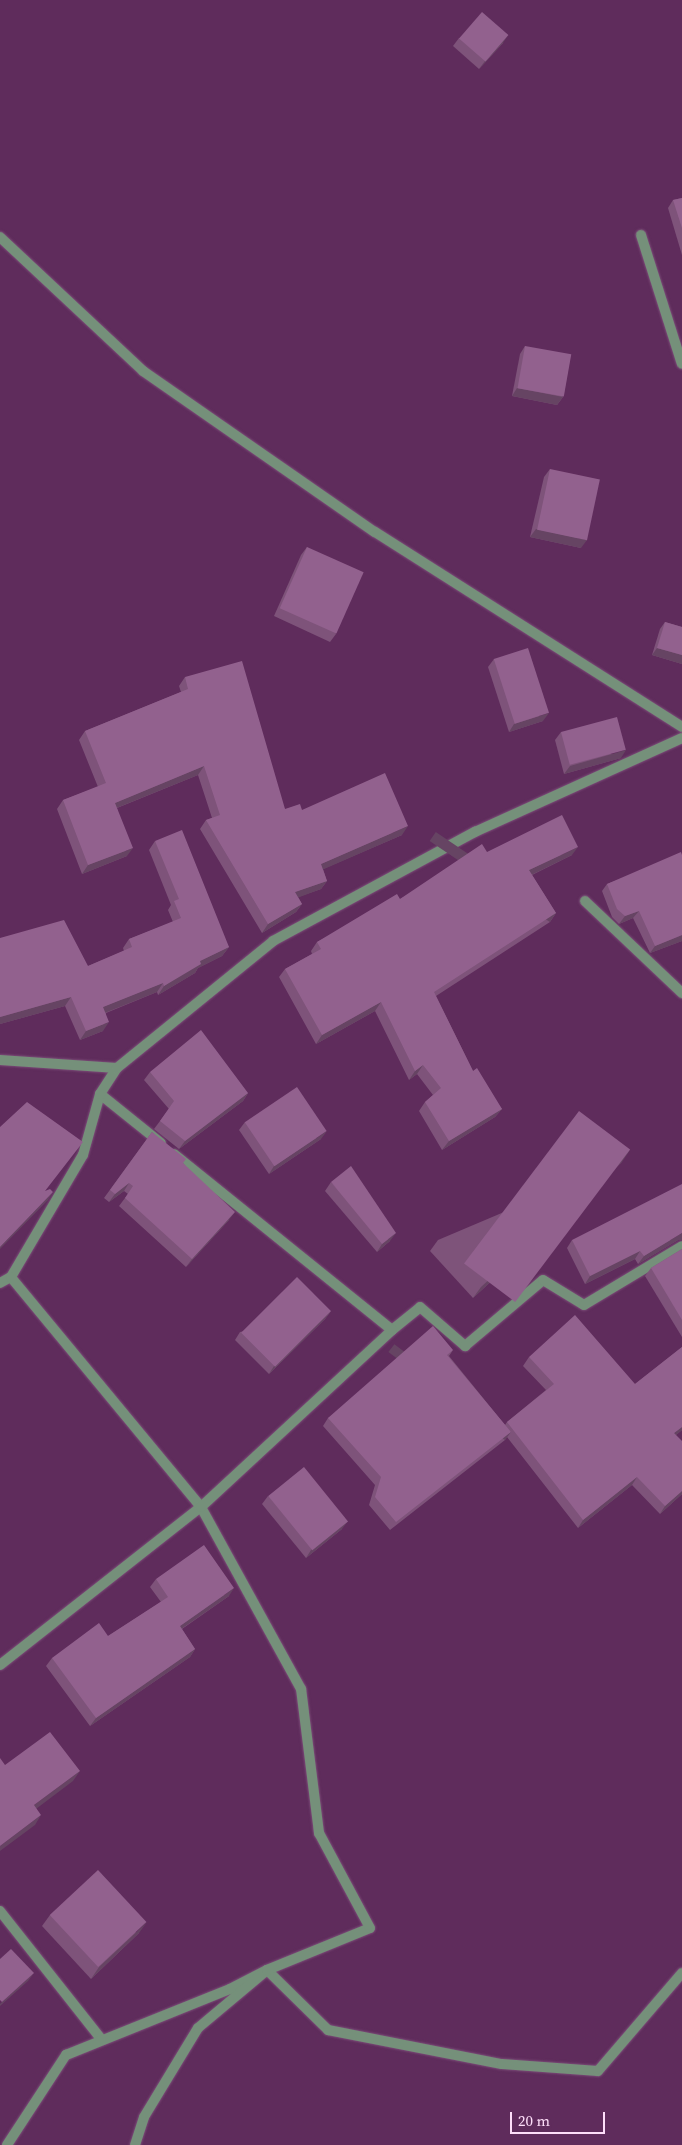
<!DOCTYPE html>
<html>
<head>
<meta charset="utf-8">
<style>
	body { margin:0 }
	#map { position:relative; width:682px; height:2145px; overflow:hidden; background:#5f2c5c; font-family:"Source Serif 4",serif }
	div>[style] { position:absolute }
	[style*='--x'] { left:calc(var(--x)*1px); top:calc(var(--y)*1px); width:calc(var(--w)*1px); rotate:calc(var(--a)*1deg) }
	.roads { filter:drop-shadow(0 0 1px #7b4c78) drop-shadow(0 0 1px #7b4c78) }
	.minor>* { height:10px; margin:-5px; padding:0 5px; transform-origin:5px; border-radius:5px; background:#75907a }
	.wall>* { inset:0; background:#7e537a }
	.shaded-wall>* { inset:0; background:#664463; transform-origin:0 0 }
	.building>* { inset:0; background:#92618e; transform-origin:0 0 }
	span { translate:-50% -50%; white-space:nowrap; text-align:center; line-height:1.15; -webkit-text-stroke:4px #5f2c5c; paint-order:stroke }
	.scale { position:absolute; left:510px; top:2112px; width:95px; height:22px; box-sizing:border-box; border:2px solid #fddef9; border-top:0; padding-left:6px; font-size:15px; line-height:18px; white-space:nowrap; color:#fddef9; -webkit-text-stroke:4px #5f2c5c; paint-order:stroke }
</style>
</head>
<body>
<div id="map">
	<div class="roads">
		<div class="minor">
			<div style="--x:641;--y:235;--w:135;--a:72.4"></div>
			<div style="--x:0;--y:237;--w:196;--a:43.1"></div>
			<div style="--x:143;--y:371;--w:282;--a:34.8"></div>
			<div style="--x:375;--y:532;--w:364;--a:32.4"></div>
			<div style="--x:585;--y:901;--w:134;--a:43.5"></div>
			<div style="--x:0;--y:1060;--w:117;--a:3.9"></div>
			<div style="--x:100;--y:1094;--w:78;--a:38.8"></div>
			<div style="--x:0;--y:1283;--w:13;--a:-29"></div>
			<div style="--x:11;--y:1277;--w:142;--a:-59.5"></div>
			<div style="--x:83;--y:1155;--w:63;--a:-74.4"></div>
			<div style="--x:100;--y:1094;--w:31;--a:-57"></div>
			<div style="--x:117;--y:1068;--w:201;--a:-39.1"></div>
			<div style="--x:273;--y:941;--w:230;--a:-28.4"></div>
			<div style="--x:475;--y:832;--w:227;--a:-24.4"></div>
			<div style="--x:392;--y:1330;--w:36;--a:-39"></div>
			<div style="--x:420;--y:1307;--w:60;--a:40.9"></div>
			<div style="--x:465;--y:1346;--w:102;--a:-40.2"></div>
			<div style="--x:543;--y:1280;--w:48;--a:31.4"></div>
			<div style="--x:584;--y:1305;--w:114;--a:-31"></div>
			<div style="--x:0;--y:1665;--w:256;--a:-38.2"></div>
			<div style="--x:201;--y:1507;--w:298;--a:-129.6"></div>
			<div style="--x:0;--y:1911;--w:164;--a:51.7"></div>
			<div style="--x:7;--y:2145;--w:108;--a:-56.8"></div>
			<div style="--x:66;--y:2055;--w:177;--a:-21.9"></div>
			<div style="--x:230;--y:1989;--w:42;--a:-27.2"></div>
			<div style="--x:267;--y:1970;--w:86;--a:44.5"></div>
			<div style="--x:328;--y:2030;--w:177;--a:11.1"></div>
			<div style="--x:502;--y:2064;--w:96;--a:4.2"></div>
			<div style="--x:598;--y:2071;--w:129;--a:-49.4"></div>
			<div style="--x:135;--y:2145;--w:29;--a:-72"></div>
			<div style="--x:144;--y:2117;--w:104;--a:-58.8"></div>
			<div style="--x:198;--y:2028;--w:90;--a:-40"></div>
			<div style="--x:267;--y:1970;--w:111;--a:-22.2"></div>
			<div style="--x:370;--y:1928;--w:108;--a:-118.2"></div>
			<div style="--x:319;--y:1833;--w:145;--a:-97.1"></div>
			<div style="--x:301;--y:1689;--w:208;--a:-118.8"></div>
			<div style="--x:201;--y:1507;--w:260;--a:-42.8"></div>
			<div style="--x:392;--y:1330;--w:280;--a:-141.1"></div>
		</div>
	</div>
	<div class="wall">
		<div style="clip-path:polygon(459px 38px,503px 43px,479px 69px,453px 46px)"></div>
		<div style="clip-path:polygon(682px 198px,682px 255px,668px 208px,673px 200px)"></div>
		<div style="clip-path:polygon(525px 346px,563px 397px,557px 405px,512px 396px,520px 354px)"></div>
		<div style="clip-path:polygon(550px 469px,581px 548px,530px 537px,544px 477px)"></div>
		<div style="clip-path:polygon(307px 547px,336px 634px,330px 642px,274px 616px,301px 555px)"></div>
		<div style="clip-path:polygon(665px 622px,682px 627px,682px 664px,652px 655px,660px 629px)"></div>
		<div style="clip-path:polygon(494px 659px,543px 721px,509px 732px,488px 667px)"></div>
		<div style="clip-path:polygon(185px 677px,285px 809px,302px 810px,402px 835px,323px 869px,327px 881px,321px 889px,298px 897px,302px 904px,296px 912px,262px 933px,200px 829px,206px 820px,212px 818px,198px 775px,117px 808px,127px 856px,82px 874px,57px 809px,63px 800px,98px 787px,79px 740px,85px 731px,181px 692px,179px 686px)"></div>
		<div style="clip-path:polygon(561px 732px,621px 758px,564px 774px,555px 740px)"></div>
		<div style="clip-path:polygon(155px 841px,229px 947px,222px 956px,198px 968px,195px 973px,158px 995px,157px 992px,106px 1013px,103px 1031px,80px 1040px,65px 1006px,0 1024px,0 938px,88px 966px,124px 951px,123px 948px,129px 939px,173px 922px,168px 910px,171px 905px,149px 850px)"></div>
		<div style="clip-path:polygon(487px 852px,572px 855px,532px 875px,556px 913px,550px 922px,436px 996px,473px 1071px,502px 1109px,495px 1117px,442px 1150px,419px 1111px,425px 1102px,433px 1095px,417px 1074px,409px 1080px,375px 1011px,316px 1044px,279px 977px,285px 969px,312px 954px,311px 951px,317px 942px,400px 899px)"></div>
		<div style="clip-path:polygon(682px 855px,682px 941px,650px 953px,633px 918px,619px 924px,612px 917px,602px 891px,607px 884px)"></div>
		<div style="clip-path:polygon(150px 1072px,248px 1093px,243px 1101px,179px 1149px,154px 1129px,169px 1109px,144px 1080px)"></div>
		<div style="clip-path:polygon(245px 1122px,321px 1139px,269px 1174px,239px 1130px)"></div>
		<div style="clip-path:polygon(152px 1132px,183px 1163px,229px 1220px,186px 1267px,119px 1206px,128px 1194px,124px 1191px,109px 1202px,104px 1198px)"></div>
		<div style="clip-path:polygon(622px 1162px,473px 1298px,430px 1251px,438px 1240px)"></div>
		<div style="clip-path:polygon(331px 1182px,390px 1241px,377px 1252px,325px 1191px)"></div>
		<div style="clip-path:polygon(572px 1240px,678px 1240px,638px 1264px,635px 1259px,585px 1284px,567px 1248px)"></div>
		<div style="clip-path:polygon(682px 1249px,682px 1337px,645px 1276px,651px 1268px)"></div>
		<div style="clip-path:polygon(331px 1311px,325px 1319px,269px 1374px,235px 1340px,240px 1332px)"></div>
		<div style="clip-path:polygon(682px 1347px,682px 1430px,676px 1435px,682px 1494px,660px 1514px,632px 1485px,578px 1528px,507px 1437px,505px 1440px,390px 1530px,369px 1505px,375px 1485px,323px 1426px,328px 1418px,453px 1350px,449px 1356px,505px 1425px,507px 1422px,546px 1390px,523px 1366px,529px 1357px,635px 1384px)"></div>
		<div style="clip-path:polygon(268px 1496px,342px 1529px,306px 1558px,262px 1504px)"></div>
		<div style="clip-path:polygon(156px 1579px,229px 1596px,182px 1629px,195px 1649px,190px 1657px,90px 1726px,46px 1666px,52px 1658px,108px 1636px,161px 1602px,150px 1587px)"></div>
		<div style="clip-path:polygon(50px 1915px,139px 1933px,91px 1979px,42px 1926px)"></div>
	</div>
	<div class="shaded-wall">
		<div style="clip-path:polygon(508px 35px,503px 43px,479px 69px,485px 61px)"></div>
		<div style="clip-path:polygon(517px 388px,563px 397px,557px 405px,512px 396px)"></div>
		<div style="clip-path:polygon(536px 529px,587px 540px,581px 548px,530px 537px)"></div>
		<div style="clip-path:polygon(657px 648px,682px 655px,682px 664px,652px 655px)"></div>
		<div style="clip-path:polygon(549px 713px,543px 721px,509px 732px,514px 724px)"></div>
		<div style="clip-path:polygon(626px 750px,621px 758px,564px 774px,570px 766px)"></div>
		<div style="clip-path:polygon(204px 766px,198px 775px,109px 811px,115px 803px)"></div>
		<div style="clip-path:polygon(408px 826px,402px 835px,315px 873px,321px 864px)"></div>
		<div style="clip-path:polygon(578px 847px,572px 855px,523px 879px,529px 870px)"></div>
		<div style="clip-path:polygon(133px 848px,127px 856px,82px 874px,88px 865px)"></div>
		<div style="clip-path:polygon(327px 881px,321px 889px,289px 901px,295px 892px)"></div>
		<div style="clip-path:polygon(302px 904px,296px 912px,262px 933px,268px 924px)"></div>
		<div style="clip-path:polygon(639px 911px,633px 918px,619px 924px,625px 916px)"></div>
		<div style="left:556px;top:913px;width:11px;height:145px;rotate:124deg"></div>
		<div style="clip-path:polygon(682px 935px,682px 941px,650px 953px,655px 946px)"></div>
		<div style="clip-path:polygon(229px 947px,222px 956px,198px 968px,195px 973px,158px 995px,164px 986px,200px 961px)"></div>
		<div style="clip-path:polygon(163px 983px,157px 992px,97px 1016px,103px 1007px)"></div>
		<div style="clip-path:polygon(71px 997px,65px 1006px,0 1024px,0 1017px)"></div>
		<div style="clip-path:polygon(381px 1002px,375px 1011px,316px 1044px,322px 1035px)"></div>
		<div style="clip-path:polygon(109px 1022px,103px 1031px,80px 1040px,86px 1031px)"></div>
		<div style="clip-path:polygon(423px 1065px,417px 1074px,409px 1080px,415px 1071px)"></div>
		<div style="clip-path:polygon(248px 1093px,243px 1101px,179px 1149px,185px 1141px)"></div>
		<div style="clip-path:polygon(502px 1109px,495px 1117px,442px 1150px,449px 1141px)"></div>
		<div style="clip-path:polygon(327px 1131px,321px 1139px,269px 1174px,274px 1166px)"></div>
		<div style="clip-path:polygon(630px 1150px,622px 1162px,473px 1298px,481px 1287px)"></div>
		<div style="clip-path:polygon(129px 1183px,124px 1191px,109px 1202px,115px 1194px)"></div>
		<div style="clip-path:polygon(53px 1192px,48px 1200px,0 1249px,0 1247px)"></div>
		<div style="clip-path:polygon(235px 1212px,229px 1220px,186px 1267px,192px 1259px)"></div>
		<div style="clip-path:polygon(396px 1233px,390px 1241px,377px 1252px,382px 1244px)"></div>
		<div style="clip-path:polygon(682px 1233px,682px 1240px,678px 1240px,638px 1264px,644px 1256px)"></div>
		<div style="clip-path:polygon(640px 1251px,635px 1259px,585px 1284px,590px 1276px)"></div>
		<div style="clip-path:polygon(331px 1311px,325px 1319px,269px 1374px,274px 1366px)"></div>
		<div style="clip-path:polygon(682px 1427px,682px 1430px,669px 1441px,674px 1433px)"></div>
		<div style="left:511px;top:1432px;width:10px;height:146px;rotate:127deg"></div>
		<div style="clip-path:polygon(637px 1477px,632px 1485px,578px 1528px,583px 1520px)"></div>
		<div style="clip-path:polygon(682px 1491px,682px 1494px,660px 1514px,665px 1506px)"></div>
		<div style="clip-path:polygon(348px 1521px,342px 1529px,306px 1558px,311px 1550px)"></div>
		<div style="clip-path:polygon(234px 1588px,229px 1596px,174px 1634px,180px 1626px)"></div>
		<div style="clip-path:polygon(195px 1649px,190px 1657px,90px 1726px,96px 1718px)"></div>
		<div style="clip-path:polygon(80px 1771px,73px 1781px,28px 1815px,34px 1805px)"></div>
		<div style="clip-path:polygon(41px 1815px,35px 1825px,0 1851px,0 1846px)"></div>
		<div style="clip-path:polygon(147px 1922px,139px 1933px,91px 1979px,99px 1967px)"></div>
		<div style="clip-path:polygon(34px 1973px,28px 1981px,0 2006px,0 2004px,2px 2002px)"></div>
	</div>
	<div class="building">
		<div style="left:482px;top:12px;width:35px;height:35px;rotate:41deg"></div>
		<div style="clip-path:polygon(682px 198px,682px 228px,673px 200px)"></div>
		<div style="left:525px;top:346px;width:47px;height:43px;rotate:10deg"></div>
		<div style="left:550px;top:469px;width:51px;height:62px;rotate:12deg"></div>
		<div style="left:307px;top:547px;width:62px;height:67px;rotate:24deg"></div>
		<div style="clip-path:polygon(665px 622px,682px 627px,682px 655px,657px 648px)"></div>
		<div style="left:528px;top:648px;width:68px;height:36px;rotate:72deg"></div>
		<div style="clip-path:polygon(242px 661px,285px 809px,300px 804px,302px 810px,385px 773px,408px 826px,321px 864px,327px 881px,295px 892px,302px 904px,268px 924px,206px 820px,220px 815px,204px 766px,115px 803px,133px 848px,88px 865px,63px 800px,106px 783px,85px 731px,188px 689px,185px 677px)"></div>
		<div style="left:617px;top:717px;width:34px;height:58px;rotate:75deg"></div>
		<div style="clip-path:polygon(562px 815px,578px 847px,529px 870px,556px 913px,434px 992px,473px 1071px,477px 1068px,502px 1109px,449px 1141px,425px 1102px,441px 1088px,423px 1065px,415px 1071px,381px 1002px,322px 1035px,285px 969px,321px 949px,317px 942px,397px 894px,400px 899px,482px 844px,487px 852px)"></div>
		<div style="clip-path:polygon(182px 830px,229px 947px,200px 961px,201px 964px,164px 986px,163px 983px,103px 1007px,109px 1022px,86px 1031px,71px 997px,0 1017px,0 938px,64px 920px,88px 966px,132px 947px,129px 939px,181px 918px,174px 901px,179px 899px,155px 841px)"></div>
		<div style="clip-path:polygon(681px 852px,682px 855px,682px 935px,655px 946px,639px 911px,625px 916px,617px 909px,607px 884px)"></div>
		<div style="clip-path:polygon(201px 1030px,248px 1093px,185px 1141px,160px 1121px,174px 1101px,150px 1072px)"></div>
		<div style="left:297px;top:1087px;width:53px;height:63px;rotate:56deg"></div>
		<div style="clip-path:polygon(27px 1102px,83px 1142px,45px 1191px,50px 1189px,53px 1192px,0 1247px,0 1127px)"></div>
		<div style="left:579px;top:1111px;width:64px;height:191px;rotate:37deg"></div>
		<div style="clip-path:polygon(152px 1132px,186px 1159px,183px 1163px,235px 1212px,192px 1259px,125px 1198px,133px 1186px,129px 1183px,115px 1194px,110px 1190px)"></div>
		<div style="clip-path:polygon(351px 1166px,396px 1233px,382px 1244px,331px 1182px)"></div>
		<div style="clip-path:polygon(682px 1184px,682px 1233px,644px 1256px,640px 1251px,590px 1276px,572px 1240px)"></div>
		<div style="clip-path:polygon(682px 1249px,682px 1320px,651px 1268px)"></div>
		<div style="left:297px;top:1277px;width:48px;height:79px;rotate:45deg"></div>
		<div style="clip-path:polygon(575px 1315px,635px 1384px,682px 1347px,682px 1427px,674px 1433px,682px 1441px,682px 1491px,665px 1506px,637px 1477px,583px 1520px,507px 1422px,554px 1384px,529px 1357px)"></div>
		<div style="clip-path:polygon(433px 1326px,453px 1350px,447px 1355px,511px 1432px,396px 1522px,375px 1497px,381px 1477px,328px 1418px)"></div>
		<div style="left:304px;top:1467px;width:70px;height:46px;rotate:51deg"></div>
		<div style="clip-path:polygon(204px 1545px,234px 1588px,180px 1626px,195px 1649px,96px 1718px,52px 1658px,99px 1623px,108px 1636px,168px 1597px,156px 1579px)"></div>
		<div style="clip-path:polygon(50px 1732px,80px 1771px,34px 1805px,41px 1815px,0 1846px,0 1758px,5px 1765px)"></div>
		<div style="left:98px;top:1870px;width:71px;height:66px;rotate:47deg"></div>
		<div style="clip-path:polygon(11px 1949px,34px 1973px,2px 2002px,0 2000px,0 1959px)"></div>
	</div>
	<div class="scale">20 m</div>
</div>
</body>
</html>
